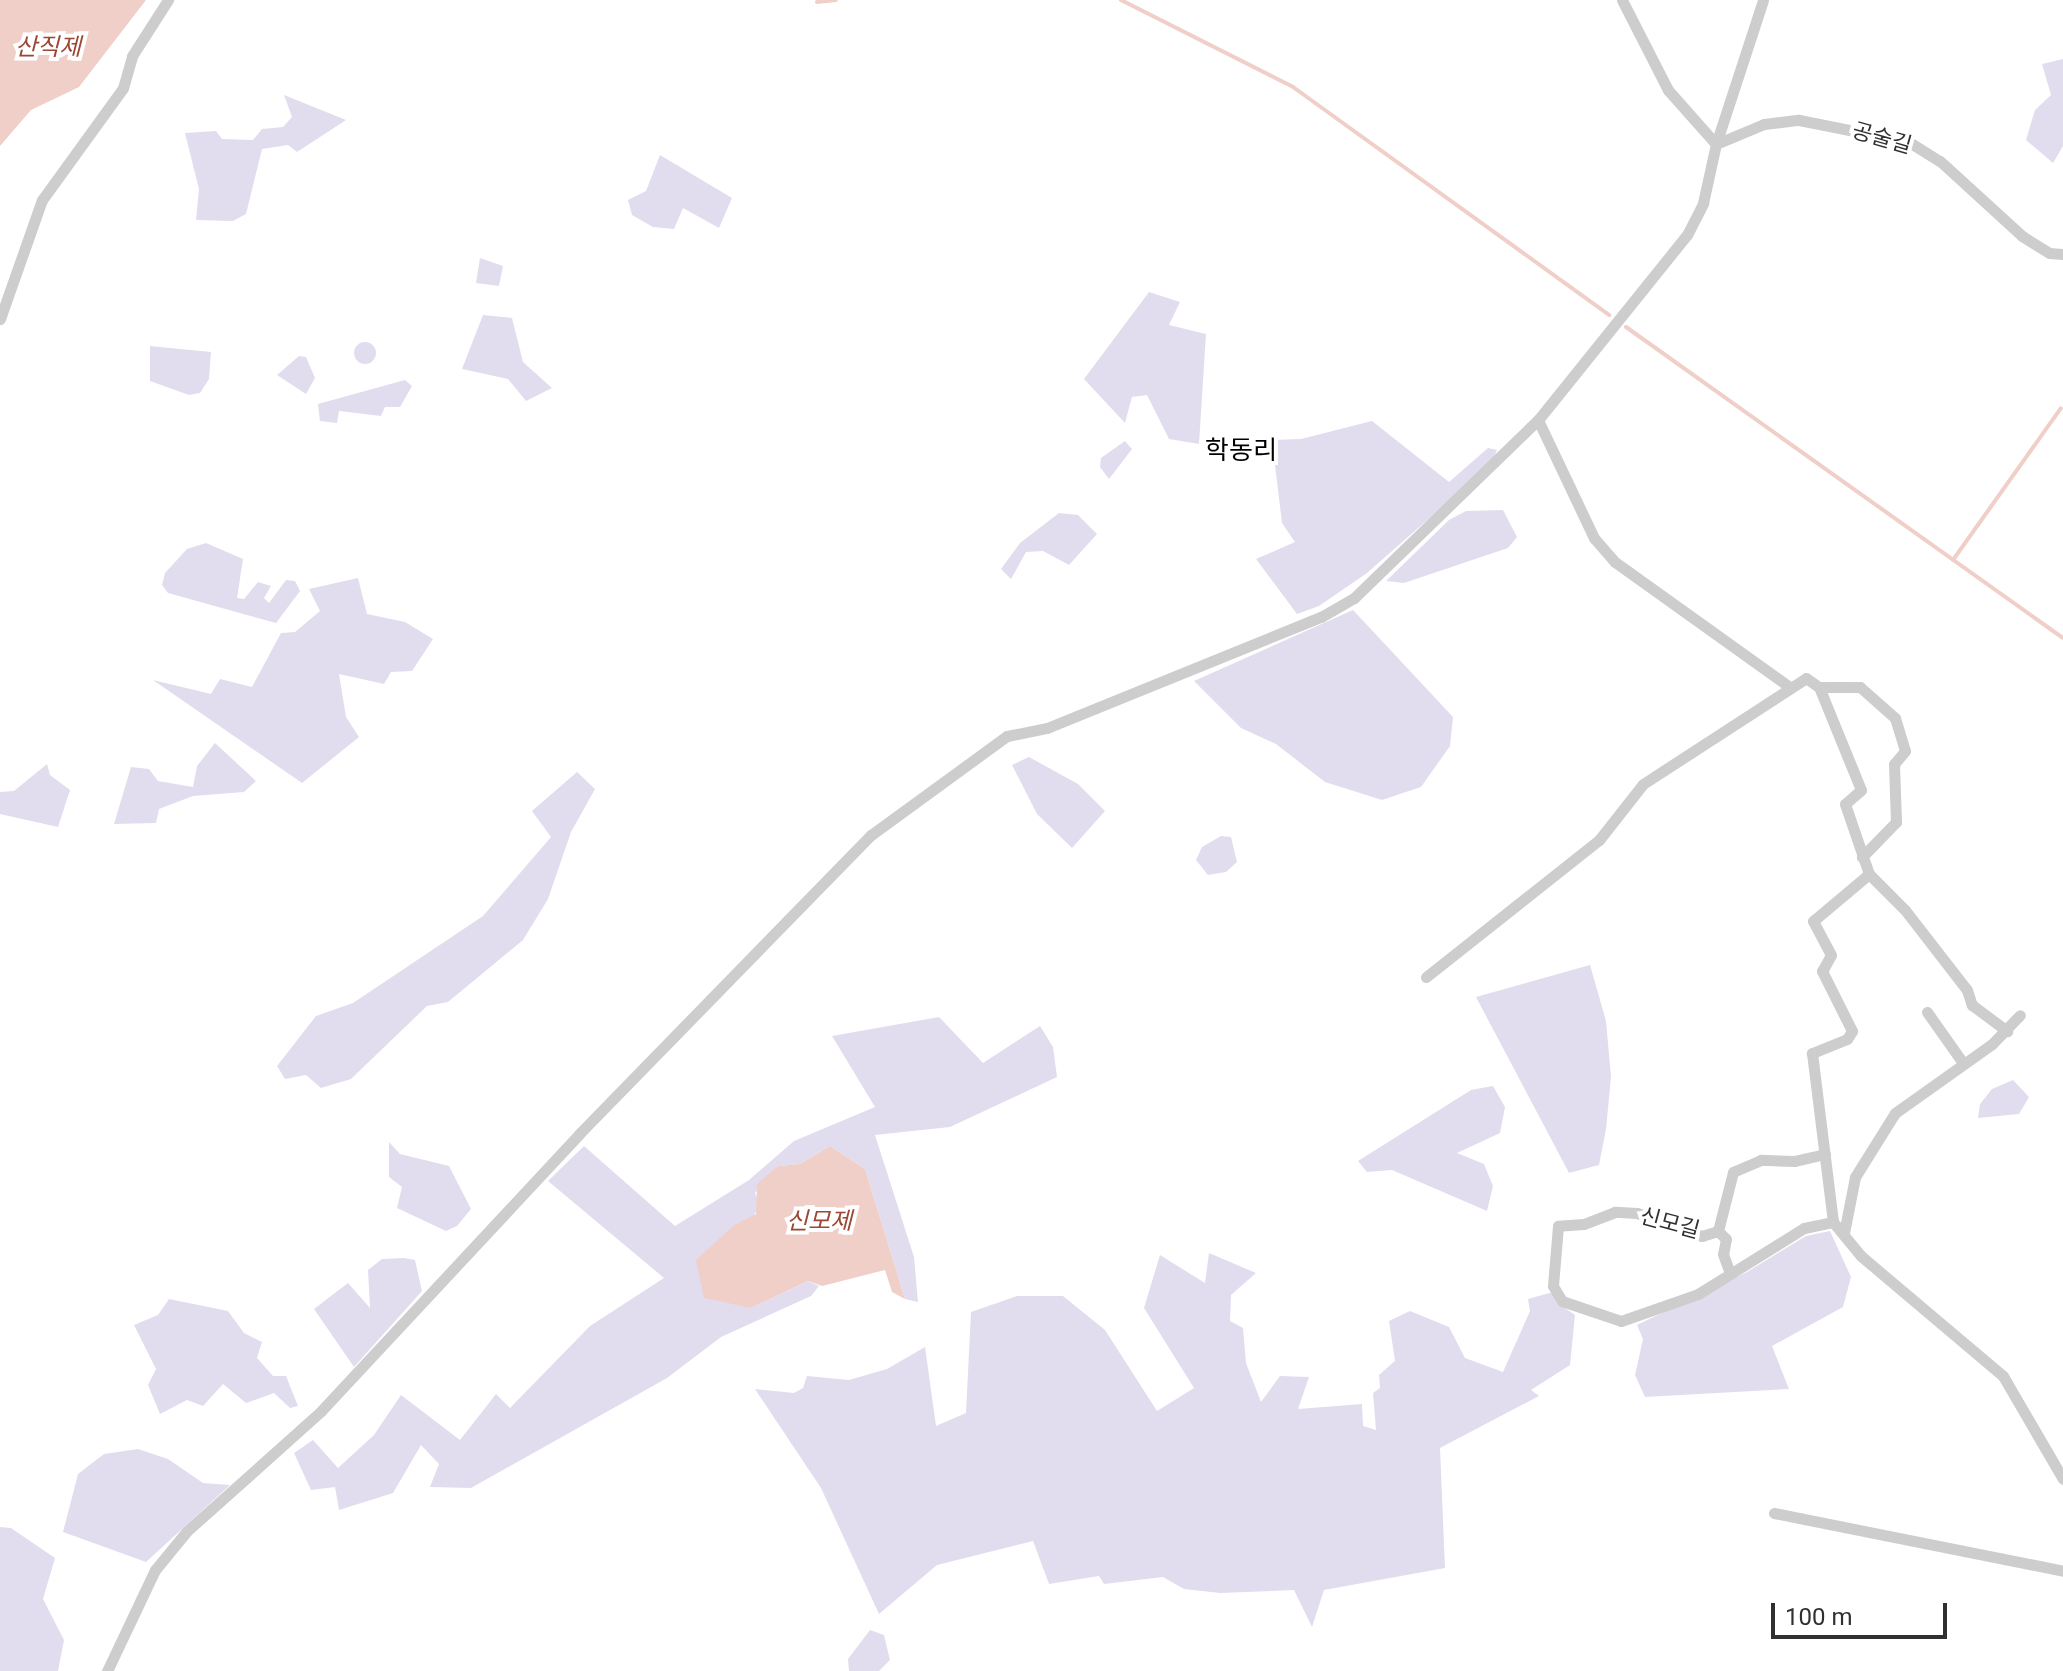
<!DOCTYPE html>
<html>
<head>
<meta charset="utf-8">
<style>
	body { margin:0 }
	#map { position:relative; width:2063px; height:1671px; overflow:hidden; background:#fff; font-family:Roboto,"Noto Sans KR",sans-serif }
	div>[style] { position:absolute }
	[style*='--x'] { left:calc(var(--x)*1px); top:calc(var(--y)*1px); width:calc(var(--w)*1px); rotate:calc(var(--a)*1deg) }
	.green>* { inset:0; background:#e1ddee }
	.round { border-radius:50% }
	.water>* { inset:0; background:#f0cfc8 }
	.stream>* { height:4px; margin:-2px; padding:0 2px; transform-origin:2px; border-radius:2px; background:#f0cfc8 }
	.minor>* { height:11px; margin:-5.5px; padding:0 5.5px; transform-origin:5.5px; border-radius:5.5px; background:#cdcdcd }
	span { translate:-50% -50%; white-space:nowrap; text-align:center; line-height:1.15; -webkit-text-stroke:8px #fff; paint-order:stroke }
	.street-label { font-size:22px; color:#303030 }
	.water-label { font-size:24px; color:#9b4735; font-style:italic }
	.quarter-label { font-size:26px; color:#000 }
	.scale { position:absolute; left:1771px; top:1603px; width:176px; height:36px; box-sizing:border-box; border:4px solid #303030; border-top:0; padding-left:10px; font-size:24px; line-height:28px; white-space:nowrap; color:#303030; -webkit-text-stroke:6px #fff; paint-order:stroke }
</style>
</head>
<body>
<div id="map">
	<div class="green">
		<div style="clip-path:polygon(2063px 59px,2063px 146px,2053px 163px,2026px 140px,2035px 110px,2051px 95px,2042px 64px)"></div>
		<div style="clip-path:polygon(284px 95px,346px 120px,297px 152px,288px 145px,262px 149px,246px 214px,233px 221px,196px 220px,199px 189px,185px 133px,216px 131px,222px 139px,253px 140px,262px 129px,283px 127px,292px 117px)"></div>
		<div style="clip-path:polygon(660px 155px,732px 198px,719px 228px,683px 208px,674px 229px,653px 227px,632px 215px,628px 200px,646px 191px)"></div>
		<div style="clip-path:polygon(480px 258px,503px 266px,499px 286px,476px 283px)"></div>
		<div style="clip-path:polygon(1149px 292px,1180px 302px,1169px 325px,1206px 334px,1199px 444px,1169px 439px,1147px 395px,1132px 397px,1125px 423px,1084px 379px)"></div>
		<div style="clip-path:polygon(483px 315px,512px 318px,523px 362px,552px 388px,526px 401px,508px 379px,462px 369px)"></div>
		<div class="round" style="left:354px;top:342px;width:22px;height:22px"></div>
		<div style="clip-path:polygon(150px 346px,211px 352px,209px 379px,200px 393px,189px 395px,150px 381px)"></div>
		<div style="clip-path:polygon(299px 356px,306px 357px,315px 378px,306px 394px,277px 375px)"></div>
		<div style="clip-path:polygon(405px 380px,412px 386px,400px 407px,385px 407px,381px 416px,339px 411px,337px 423px,320px 421px,318px 404px)"></div>
		<div style="clip-path:polygon(1372px 421px,1449px 482px,1488px 448px,1497px 450px,1491px 464px,1367px 573px,1319px 606px,1297px 614px,1256px 559px,1295px 542px,1282px 523px,1272px 440px,1301px 439px)"></div>
		<div style="clip-path:polygon(1125px 441px,1132px 449px,1109px 479px,1100px 467px,1101px 458px)"></div>
		<div style="clip-path:polygon(1503px 510px,1517px 537px,1508px 548px,1404px 583px,1386px 581px,1449px 520px,1466px 511px)"></div>
		<div style="clip-path:polygon(1059px 513px,1078px 515px,1097px 534px,1069px 565px,1043px 551px,1026px 552px,1011px 579px,1001px 569px,1020px 543px)"></div>
		<div style="clip-path:polygon(206px 543px,243px 559px,237px 598px,244px 599px,258px 582px,271px 586px,264px 598px,269px 603px,286px 580px,295px 581px,300px 591px,276px 623px,168px 593px,162px 585px,165px 573px,187px 549px)"></div>
		<div style="clip-path:polygon(358px 578px,367px 614px,405px 622px,433px 639px,412px 671px,391px 672px,384px 684px,339px 674px,346px 717px,359px 737px,302px 783px,153px 680px,211px 694px,220px 679px,252px 687px,281px 633px,295px 632px,320px 611px,309px 589px)"></div>
		<div style="clip-path:polygon(1353px 610px,1453px 717px,1450px 746px,1421px 787px,1382px 800px,1325px 782px,1276px 744px,1241px 728px,1194px 681px)"></div>
		<div style="clip-path:polygon(215px 743px,256px 781px,244px 792px,193px 796px,159px 809px,156px 823px,114px 824px,131px 767px,149px 769px,158px 781px,193px 787px,197px 766px)"></div>
		<div style="clip-path:polygon(1029px 757px,1078px 784px,1105px 811px,1072px 848px,1037px 814px,1012px 765px)"></div>
		<div style="clip-path:polygon(47px 764px,50px 775px,70px 790px,58px 827px,0 814px,0 792px,14px 791px)"></div>
		<div style="clip-path:polygon(577px 772px,595px 789px,571px 832px,548px 899px,523px 940px,448px 1002px,427px 1006px,351px 1079px,321px 1088px,306px 1075px,285px 1079px,277px 1066px,316px 1016px,353px 1003px,483px 916px,551px 837px,532px 811px)"></div>
		<div style="clip-path:polygon(1221px 836px,1231px 837px,1237px 862px,1226px 872px,1208px 875px,1196px 860px,1202px 847px)"></div>
		<div style="clip-path:polygon(1590px 965px,1606px 1021px,1611px 1077px,1606px 1129px,1599px 1165px,1569px 1173px,1476px 997px)"></div>
		<div style="clip-path:polygon(939px 1017px,983px 1063px,1040px 1026px,1053px 1047px,1057px 1077px,950px 1127px,875px 1135px,914px 1257px,918px 1302px,905px 1299px,865px 1169px,830px 1146px,800px 1164px,778px 1166px,755px 1193px,760px 1205px,753px 1217px,751px 1308px,808px 1281px,819px 1286px,811px 1296px,721px 1337px,667px 1378px,471px 1488px,430px 1487px,439px 1464px,421px 1445px,393px 1493px,339px 1510px,335px 1487px,311px 1490px,294px 1453px,313px 1440px,338px 1468px,374px 1435px,401px 1395px,460px 1440px,496px 1394px,510px 1408px,590px 1326px,664px 1278px,548px 1181px,584px 1146px,675px 1226px,749px 1180px,794px 1141px,875px 1107px,832px 1036px)"></div>
		<div style="clip-path:polygon(2013px 1080px,2029px 1097px,2019px 1114px,1978px 1118px,1980px 1104px,1992px 1089px)"></div>
		<div style="clip-path:polygon(1493px 1086px,1505px 1107px,1500px 1133px,1457px 1153px,1484px 1164px,1493px 1186px,1487px 1211px,1392px 1170px,1367px 1172px,1358px 1161px,1471px 1090px)"></div>
		<div style="clip-path:polygon(389px 1142px,400px 1154px,449px 1166px,471px 1209px,457px 1226px,446px 1231px,397px 1208px,402px 1187px,389px 1177px)"></div>
		<div style="clip-path:polygon(1830px 1231px,1851px 1277px,1843px 1307px,1772px 1346px,1789px 1389px,1645px 1397px,1635px 1375px,1643px 1339px,1637px 1325px,1747px 1272px,1806px 1236px)"></div>
		<div style="clip-path:polygon(1209px 1253px,1256px 1273px,1231px 1295px,1230px 1321px,1243px 1328px,1246px 1363px,1261px 1402px,1280px 1376px,1309px 1377px,1298px 1409px,1362px 1404px,1363px 1426px,1376px 1430px,1373px 1393px,1380px 1388px,1379px 1375px,1395px 1361px,1389px 1321px,1410px 1311px,1449px 1327px,1465px 1358px,1503px 1372px,1530px 1311px,1528px 1299px,1553px 1292px,1556px 1302px,1575px 1315px,1570px 1365px,1531px 1390px,1539px 1396px,1440px 1448px,1445px 1568px,1324px 1590px,1312px 1627px,1294px 1590px,1220px 1593px,1184px 1589px,1163px 1577px,1104px 1584px,1099px 1576px,1049px 1584px,1033px 1541px,937px 1565px,879px 1614px,821px 1488px,755px 1389px,794px 1393px,803px 1388px,807px 1376px,849px 1380px,887px 1369px,925px 1347px,936px 1426px,966px 1413px,971px 1312px,1017px 1296px,1063px 1296px,1105px 1330px,1157px 1411px,1194px 1388px,1144px 1308px,1160px 1255px,1205px 1283px)"></div>
		<div style="clip-path:polygon(404px 1258px,415px 1260px,422px 1291px,354px 1367px,314px 1309px,348px 1283px,370px 1308px,368px 1270px,382px 1259px)"></div>
		<div style="clip-path:polygon(169px 1299px,228px 1311px,244px 1333px,262px 1342px,257px 1358px,273px 1376px,286px 1376px,298px 1406px,290px 1408px,274px 1393px,246px 1403px,223px 1384px,203px 1406px,187px 1400px,160px 1414px,148px 1385px,156px 1369px,134px 1325px,158px 1315px)"></div>
		<div style="clip-path:polygon(138px 1449px,168px 1459px,203px 1483px,230px 1485px,146px 1562px,63px 1532px,78px 1474px,104px 1454px)"></div>
		<div style="clip-path:polygon(0 1527px,11px 1528px,55px 1558px,43px 1599px,64px 1640px,58px 1671px,0 1671px)"></div>
		<div style="clip-path:polygon(870px 1630px,884px 1635px,890px 1660px,879px 1671px,849px 1671px,848px 1659px)"></div>
	</div>
	<div class="water">
		<div style="clip-path:polygon(0 0,146px 0,79px 87px,31px 110px,0 146px)"></div>
		<div style="clip-path:polygon(830px 1146px,865px 1169px,905px 1299px,892px 1292px,885px 1270px,822px 1286px,808px 1281px,751px 1308px,704px 1298px,696px 1260px,734px 1225px,756px 1214px,757px 1184px,778px 1166px,800px 1164px)"></div>
	</div>
	<div class="stream">
		<div style="--x:1121;--y:0;--w:193;--a:26.8"></div>
		<div style="--x:1293;--y:87;--w:390;--a:35.8"></div>
		<div style="--x:817;--y:2;--w:19;--a:-6"></div>
		<div style="--x:1626;--y:327;--w:536;--a:35.44"></div>
		<div style="--x:1953;--y:560;--w:186;--a:-54.6"></div>
	</div>
	<div class="minor">
		<div style="--x:1622;--y:0;--w:101;--a:62.9"></div>
		<div style="--x:1668;--y:90;--w:72;--a:48.4"></div>
		<div style="--x:1716;--y:144;--w:52;--a:-22.6"></div>
		<div style="--x:1764;--y:124;--w:35;--a:-7"></div>
		<div style="--x:1799;--y:120;--w:112;--a:11.3"></div>
		<div style="--x:1909;--y:142;--w:36;--a:32"></div>
		<div style="--x:1940;--y:161;--w:111;--a:42.4"></div>
		<div style="--x:2022;--y:236;--w:32;--a:32"></div>
		<div style="--x:2049;--y:253;--w:14;--a:4"></div>
		<div style="--x:0;--y:319;--w:126;--a:-70.6"></div>
		<div style="--x:42;--y:200;--w:138;--a:-54.1"></div>
		<div style="--x:123;--y:88;--w:33;--a:-74"></div>
		<div style="--x:132;--y:56;--w:67;--a:-57.3"></div>
		<div style="--x:1538;--y:420;--w:131;--a:64.6"></div>
		<div style="--x:1594;--y:538;--w:32;--a:49"></div>
		<div style="--x:1615;--y:562;--w:216;--a:35.6"></div>
		<div style="--x:1819;--y:687;--w:41;--a:0"></div>
		<div style="--x:1860;--y:687;--w:47;--a:41.5"></div>
		<div style="--x:1895;--y:718;--w:34;--a:73"></div>
		<div style="--x:1905;--y:751;--w:17;--a:130"></div>
		<div style="--x:1894;--y:764;--w:58;--a:88"></div>
		<div style="--x:1896;--y:822;--w:49;--a:134.2"></div>
		<div style="--x:1869;--y:874;--w:51;--a:45"></div>
		<div style="--x:1905;--y:910;--w:101;--a:52.2"></div>
		<div style="--x:1967;--y:990;--w:16;--a:72"></div>
		<div style="--x:1972;--y:1005;--w:44;--a:36.6"></div>
		<div style="--x:1426;--y:977;--w:221;--a:-38.4"></div>
		<div style="--x:1599;--y:840;--w:71;--a:-51.8"></div>
		<div style="--x:1643;--y:784;--w:194;--a:-33"></div>
		<div style="--x:1806;--y:678;--w:16;--a:35"></div>
		<div style="--x:1819;--y:687;--w:111;--a:67.8"></div>
		<div style="--x:1861;--y:790;--w:21;--a:139"></div>
		<div style="--x:1845;--y:804;--w:74;--a:71.1"></div>
		<div style="--x:1869;--y:874;--w:73;--a:140"></div>
		<div style="--x:1813;--y:921;--w:38;--a:62"></div>
		<div style="--x:1831;--y:955;--w:18;--a:119"></div>
		<div style="--x:1822;--y:971;--w:67;--a:63.4"></div>
		<div style="--x:1852;--y:1031;--w:9;--a:122"></div>
		<div style="--x:1847;--y:1039;--w:38;--a:158"></div>
		<div style="--x:1812;--y:1053;--w:170;--a:82.9"></div>
		<div style="--x:1833;--y:1222;--w:44;--a:50.5"></div>
		<div style="--x:1861;--y:1256;--w:186;--a:40.2"></div>
		<div style="--x:2003;--y:1376;--w:119;--a:59.8"></div>
		<div style="--x:1927;--y:1012;--w:62;--a:54.8"></div>
		<div style="--x:1825;--y:1154;--w:31;--a:167"></div>
		<div style="--x:1795;--y:1161;--w:34;--a:-178"></div>
		<div style="--x:1761;--y:1160;--w:30;--a:157"></div>
		<div style="--x:1733;--y:1172;--w:61;--a:104.3"></div>
		<div style="--x:1718;--y:1231;--w:17;--a:163"></div>
		<div style="--x:1702;--y:1236;--w:69;--a:-160.5"></div>
		<div style="--x:1637;--y:1213;--w:22;--a:-177"></div>
		<div style="--x:1615;--y:1212;--w:33;--a:159"></div>
		<div style="--x:1584;--y:1224;--w:26;--a:176"></div>
		<div style="--x:1558;--y:1226;--w:60;--a:94.8"></div>
		<div style="--x:1553;--y:1286;--w:17;--a:59"></div>
		<div style="--x:1562;--y:1301;--w:62;--a:18.7"></div>
		<div style="--x:1621;--y:1321;--w:82;--a:-19.3"></div>
		<div style="--x:1698;--y:1294;--w:125;--a:-31.9"></div>
		<div style="--x:1804;--y:1228;--w:30;--a:-12"></div>
		<div style="--x:1718;--y:1231;--w:11;--a:45"></div>
		<div style="--x:1726;--y:1239;--w:15;--a:101"></div>
		<div style="--x:1723;--y:1254;--w:20;--a:70"></div>
		<div style="--x:1844;--y:1233;--w:57;--a:-78.9"></div>
		<div style="--x:1855;--y:1177;--w:75;--a:-58"></div>
		<div style="--x:1895;--y:1113;--w:119;--a:-35.4"></div>
		<div style="--x:1992;--y:1044;--w:40;--a:-46"></div>
		<div style="--x:1774;--y:1513;--w:295;--a:11.3"></div>
		<div style="--x:107;--y:1671;--w:112;--a:-64.6"></div>
		<div style="--x:155;--y:1570;--w:50;--a:-50.6"></div>
		<div style="--x:187;--y:1531;--w:180;--a:-41.8"></div>
		<div style="--x:321;--y:1411;--w:379;--a:-47"></div>
		<div style="--x:579;--y:1134;--w:418;--a:-45.7"></div>
		<div style="--x:871;--y:835;--w:168;--a:-36.1"></div>
		<div style="--x:1007;--y:736;--w:41;--a:-11.3"></div>
		<div style="--x:1047;--y:728;--w:296;--a:-22.1"></div>
		<div style="--x:1321;--y:617;--w:38;--a:-30"></div>
		<div style="--x:1354;--y:598;--w:256;--a:-44.1"></div>
		<div style="--x:1538;--y:420;--w:238;--a:-51.2"></div>
		<div style="--x:1687;--y:235;--w:36;--a:-63"></div>
		<div style="--x:1703;--y:203;--w:60;--a:-77.6"></div>
		<div style="--x:1716;--y:144;--w:151;--a:-71.9"></div>
	</div>
	<div class="street-label">
		<span style="left:1882px;top:138px;rotate:16deg">공술길</span>
		<span style="left:1670px;top:1223px;rotate:15deg">신모길</span>
	</div>
	<div class="water-label">
		<span style="left:48px;top:48px">산직제</span>
		<span style="left:819px;top:1222px">신모제</span>
	</div>
	<div class="quarter-label">
		<span style="left:1241px;top:451px">학동리</span>
	</div>
	<div class="scale">100 m</div>
</div>
</body>
</html>
